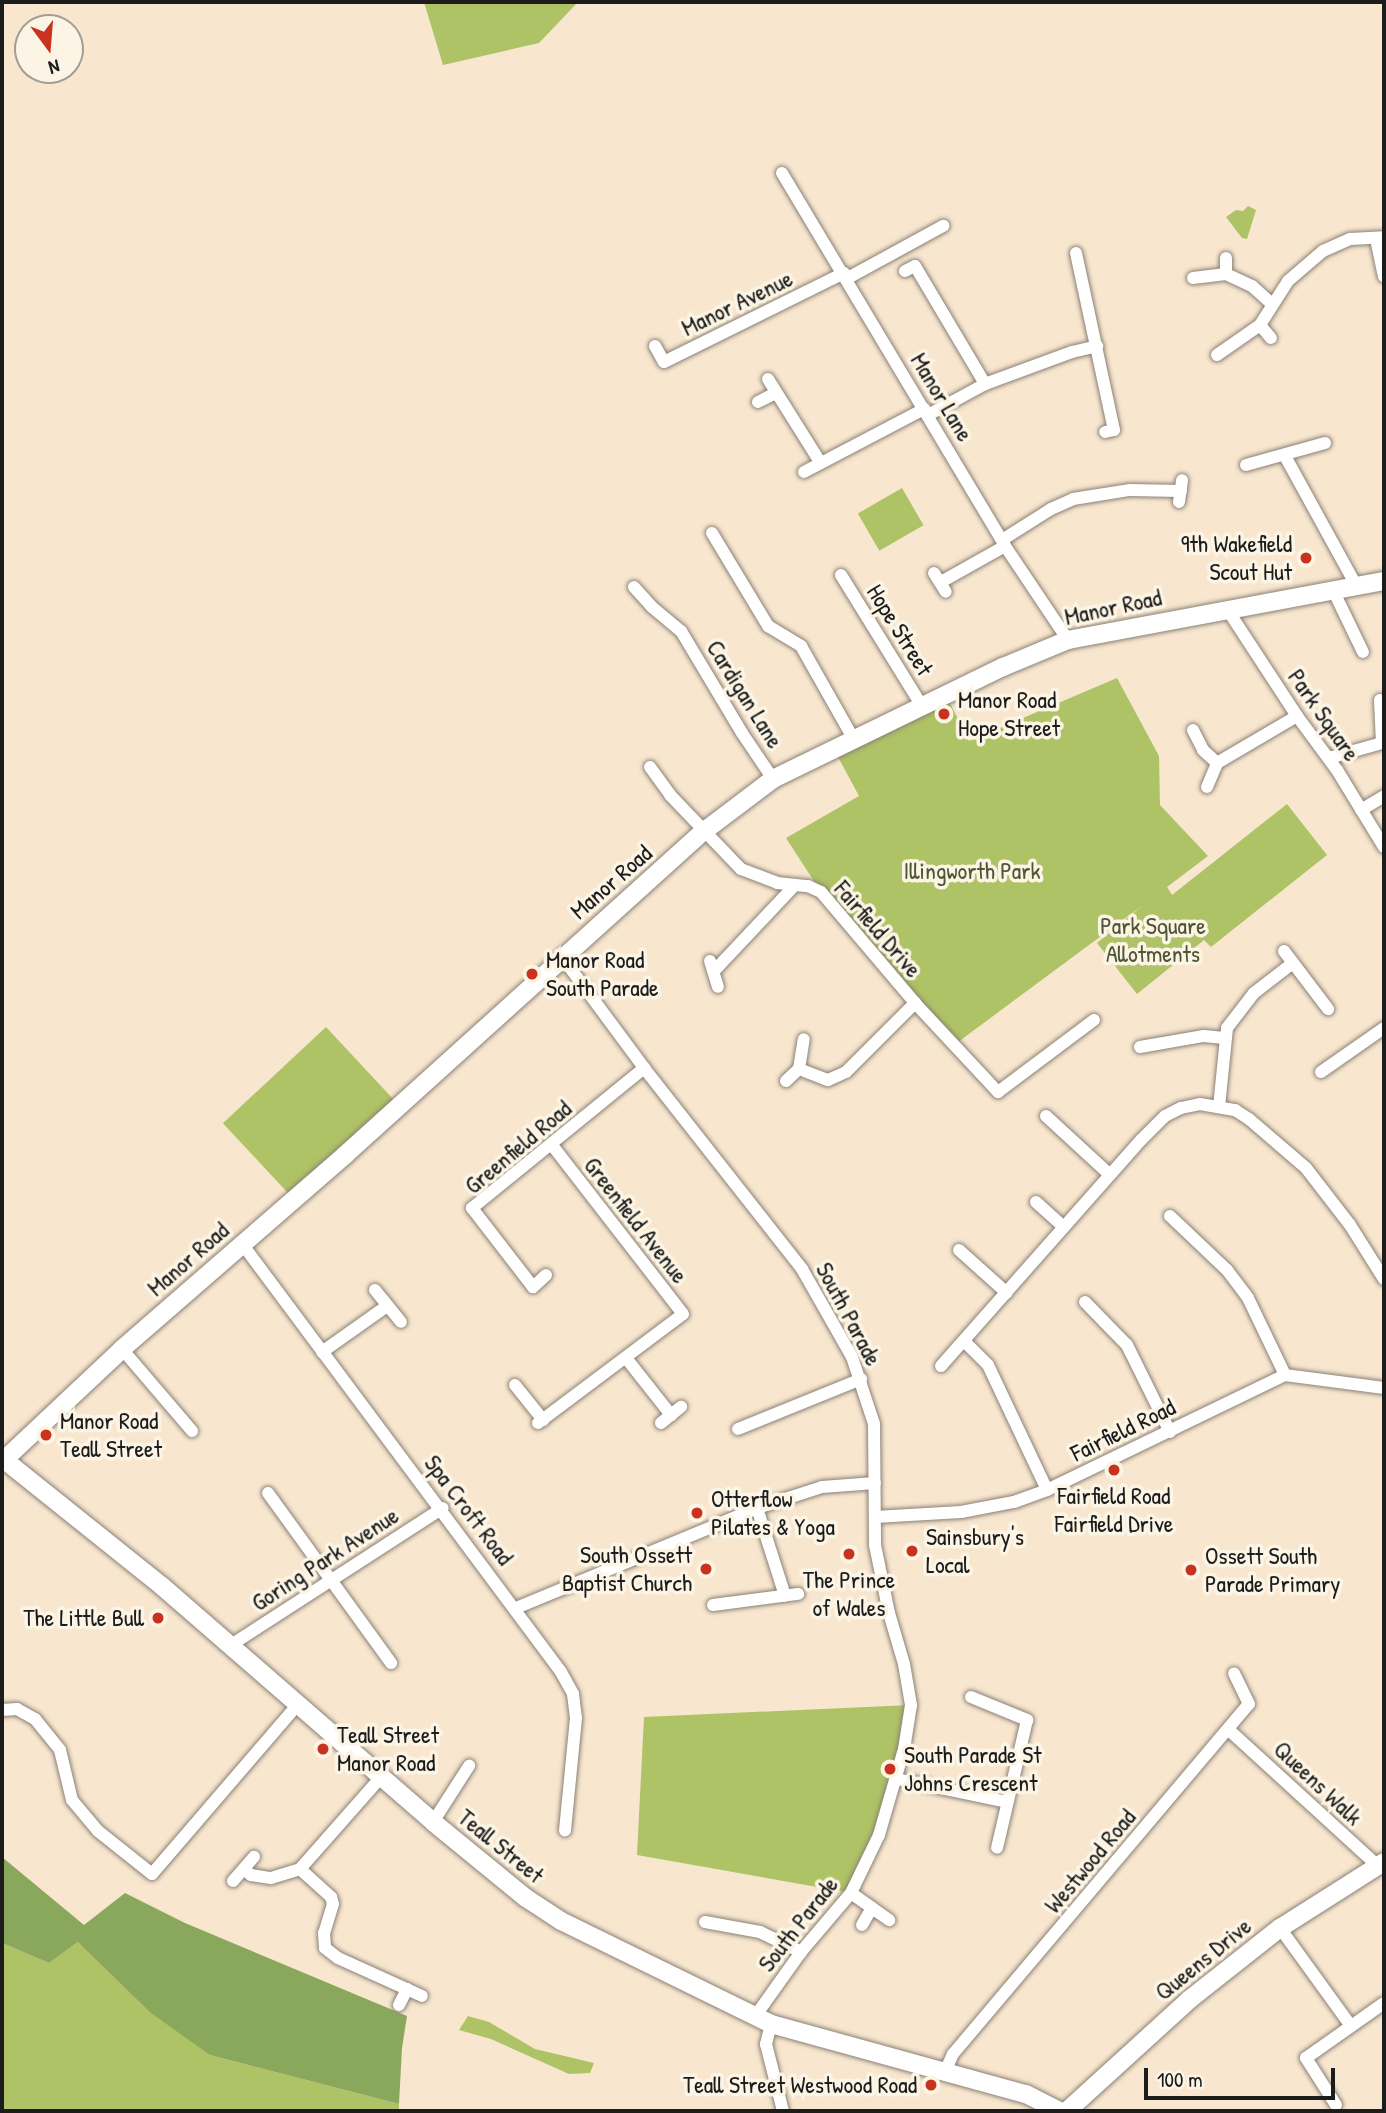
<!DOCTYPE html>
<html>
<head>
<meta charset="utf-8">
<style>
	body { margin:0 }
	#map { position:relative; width:1386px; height:2113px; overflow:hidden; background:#f8e6cf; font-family:"Patrick Hand",sans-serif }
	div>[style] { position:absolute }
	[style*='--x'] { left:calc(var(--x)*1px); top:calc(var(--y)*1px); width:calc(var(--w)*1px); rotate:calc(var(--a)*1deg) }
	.green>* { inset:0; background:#aec266; transform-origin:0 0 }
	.forest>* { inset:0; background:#8aa85b }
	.roads { filter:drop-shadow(0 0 2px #8a8176) drop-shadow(0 0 2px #8a8176) }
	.street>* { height:12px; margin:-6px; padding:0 6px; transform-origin:6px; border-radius:6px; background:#fff }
	.secondary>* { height:18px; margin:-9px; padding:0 9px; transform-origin:9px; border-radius:9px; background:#fff }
	.dots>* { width:19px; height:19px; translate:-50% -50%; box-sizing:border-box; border:4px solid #fcf5e5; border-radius:50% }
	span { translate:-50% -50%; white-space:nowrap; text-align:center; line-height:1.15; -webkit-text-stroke:7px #fcf5e5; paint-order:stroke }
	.street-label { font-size:24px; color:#1c1c1c }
	.poi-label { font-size:24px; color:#1c1c1c }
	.right { translate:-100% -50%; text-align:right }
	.left { translate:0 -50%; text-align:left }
	.park-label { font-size:24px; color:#4f5636 }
	.frame { position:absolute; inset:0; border:4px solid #1c1c1c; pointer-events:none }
	.north { position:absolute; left:14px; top:14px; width:70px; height:70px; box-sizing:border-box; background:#fcf5e5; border:2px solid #a29e95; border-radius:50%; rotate:164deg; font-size:19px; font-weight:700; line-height:28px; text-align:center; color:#1c1c1c }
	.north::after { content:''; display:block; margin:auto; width:24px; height:32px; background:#c8321e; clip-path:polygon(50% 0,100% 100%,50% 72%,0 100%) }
	.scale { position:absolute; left:1144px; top:2068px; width:191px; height:32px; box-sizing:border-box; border:4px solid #1c1c1c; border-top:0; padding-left:9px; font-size:21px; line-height:24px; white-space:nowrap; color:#1c1c1c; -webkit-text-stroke:5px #fcf5e5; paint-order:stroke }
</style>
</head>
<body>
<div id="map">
	<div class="green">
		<div style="clip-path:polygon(424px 2px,578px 2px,539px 43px,443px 65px)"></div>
		<div style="clip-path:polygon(1248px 206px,1256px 210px,1247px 239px,1242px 238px,1226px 217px,1236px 210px,1243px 211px)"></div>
		<div style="left:902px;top:488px;width:43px;height:51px;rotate:60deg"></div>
		<div style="clip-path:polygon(1117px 678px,1159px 756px,1160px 805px,1208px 856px,1167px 887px,1172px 895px,1287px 804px,1327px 855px,1211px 947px,1204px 940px,1137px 994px,1097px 943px,1143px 905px,954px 1045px,821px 892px,786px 838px,859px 796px,838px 757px,946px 695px,969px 741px)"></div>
		<div style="left:326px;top:1027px;width:108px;height:141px;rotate:47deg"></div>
		<div style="clip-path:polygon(911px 1705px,897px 1779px,851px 1893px,637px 1855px,644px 1717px)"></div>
		<div style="clip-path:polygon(78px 1942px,210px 2055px,399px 2104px,399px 2111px,2px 2111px,2px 1943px,49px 1963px)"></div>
		<div style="clip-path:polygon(468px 2016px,489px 2022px,535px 2049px,594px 2063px,590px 2073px,569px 2074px,491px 2039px,459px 2030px)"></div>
	</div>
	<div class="forest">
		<div style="clip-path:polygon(2px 1857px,84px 1925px,125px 1893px,185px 1923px,407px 2016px,402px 2048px,399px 2104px,210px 2055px,151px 2013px,78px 1942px,49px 1963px,2px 1943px)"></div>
	</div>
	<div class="roads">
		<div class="street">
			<div style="--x:782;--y:173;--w:435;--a:59.1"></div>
			<div style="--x:1005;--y:546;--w:113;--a:56.2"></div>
			<div style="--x:1376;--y:239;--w:38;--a:78"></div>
			<div style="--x:1076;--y:253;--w:181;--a:77.9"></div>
			<div style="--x:1114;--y:430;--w:9;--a:167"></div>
			<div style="--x:905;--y:271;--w:11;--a:-27"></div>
			<div style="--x:915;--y:266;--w:137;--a:59.3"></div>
			<div style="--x:1226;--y:274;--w:16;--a:-90"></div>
			<div style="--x:1193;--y:278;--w:33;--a:-7"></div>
			<div style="--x:1226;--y:274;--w:29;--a:25"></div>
			<div style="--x:1252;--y:286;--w:25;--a:42"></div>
			<div style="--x:846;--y:279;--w:111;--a:-28.7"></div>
			<div style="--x:1260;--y:325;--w:17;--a:50"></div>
			<div style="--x:655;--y:346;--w:18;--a:61"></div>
			<div style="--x:664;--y:362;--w:201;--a:-26.3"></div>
			<div style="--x:1217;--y:355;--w:52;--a:-34.9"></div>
			<div style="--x:1260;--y:325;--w:52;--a:-57.5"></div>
			<div style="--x:1288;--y:281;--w:46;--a:-40.6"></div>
			<div style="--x:1323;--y:251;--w:30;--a:-24"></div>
			<div style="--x:1350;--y:239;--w:34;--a:-3"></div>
			<div style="--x:768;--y:379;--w:98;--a:57.9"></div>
			<div style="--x:758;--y:402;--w:20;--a:-27"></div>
			<div style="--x:928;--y:415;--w:65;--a:-28.5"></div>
			<div style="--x:985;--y:384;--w:93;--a:-20.2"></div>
			<div style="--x:1072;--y:352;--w:26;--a:-13"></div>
			<div style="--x:1285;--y:456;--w:147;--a:61.2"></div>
			<div style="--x:1246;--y:465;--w:82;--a:-15.6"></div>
			<div style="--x:804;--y:472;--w:136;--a:-27.7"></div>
			<div style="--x:1179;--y:502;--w:22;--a:-82"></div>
			<div style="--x:712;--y:533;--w:109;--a:58.9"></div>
			<div style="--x:768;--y:626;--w:39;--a:31"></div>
			<div style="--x:801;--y:646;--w:106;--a:60.5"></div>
			<div style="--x:1002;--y:540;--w:58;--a:-32.3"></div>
			<div style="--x:1051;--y:509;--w:24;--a:-24"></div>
			<div style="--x:1073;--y:499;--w:58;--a:-9"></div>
			<div style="--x:1130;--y:490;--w:51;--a:1.1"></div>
			<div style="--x:934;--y:573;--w:22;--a:58"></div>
			<div style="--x:841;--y:575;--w:154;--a:58.3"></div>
			<div style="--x:941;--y:582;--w:73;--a:-29.4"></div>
			<div style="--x:634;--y:587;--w:27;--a:48"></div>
			<div style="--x:652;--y:607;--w:38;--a:40"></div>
			<div style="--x:681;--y:631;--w:119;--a:59.1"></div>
			<div style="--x:742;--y:733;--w:55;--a:56"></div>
			<div style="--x:1332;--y:588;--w:71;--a:64.2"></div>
			<div style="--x:1227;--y:609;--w:128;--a:56.8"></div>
			<div style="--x:1297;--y:716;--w:67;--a:53.5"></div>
			<div style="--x:1337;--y:770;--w:90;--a:58.6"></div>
			<div style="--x:1193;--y:730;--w:22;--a:63"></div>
			<div style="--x:1203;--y:750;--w:19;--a:43"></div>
			<div style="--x:1329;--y:758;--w:55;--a:-15.8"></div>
			<div style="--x:1382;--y:743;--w:43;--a:-92.7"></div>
			<div style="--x:650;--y:767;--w:34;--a:54"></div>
			<div style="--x:670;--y:795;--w:103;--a:46.2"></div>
			<div style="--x:741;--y:869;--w:39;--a:21"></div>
			<div style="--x:777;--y:883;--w:31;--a:6"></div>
			<div style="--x:808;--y:886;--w:14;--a:25"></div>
			<div style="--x:821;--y:892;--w:145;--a:49.7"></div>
			<div style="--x:915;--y:1003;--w:122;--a:47"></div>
			<div style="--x:998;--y:1092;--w:120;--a:-36.9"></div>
			<div style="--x:1207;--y:787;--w:26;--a:-67"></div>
			<div style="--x:1217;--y:763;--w:93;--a:-30.4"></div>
			<div style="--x:1361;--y:810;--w:27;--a:-31"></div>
			<div style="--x:1284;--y:951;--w:73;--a:52.8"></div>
			<div style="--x:562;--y:957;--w:138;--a:53.5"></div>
			<div style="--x:644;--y:1068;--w:256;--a:51.8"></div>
			<div style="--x:802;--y:1269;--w:101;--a:60.4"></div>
			<div style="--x:852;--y:1357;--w:71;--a:71.8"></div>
			<div style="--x:874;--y:1424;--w:121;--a:89.5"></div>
			<div style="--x:875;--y:1545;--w:69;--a:78.4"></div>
			<div style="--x:889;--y:1613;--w:53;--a:73.6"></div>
			<div style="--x:904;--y:1664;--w:42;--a:80.3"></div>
			<div style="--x:911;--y:1705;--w:45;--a:99"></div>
			<div style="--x:904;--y:1749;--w:90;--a:106.2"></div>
			<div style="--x:879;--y:1835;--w:64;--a:115.8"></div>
			<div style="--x:851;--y:1893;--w:77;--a:130.3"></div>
			<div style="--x:801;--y:1952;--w:77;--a:125.5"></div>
			<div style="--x:710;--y:961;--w:27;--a:73"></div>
			<div style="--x:714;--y:971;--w:118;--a:-46.7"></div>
			<div style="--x:1140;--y:1047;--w:65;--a:-9.8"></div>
			<div style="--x:1204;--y:1036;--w:20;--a:6"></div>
			<div style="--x:799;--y:1069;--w:31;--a:21"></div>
			<div style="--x:828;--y:1080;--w:20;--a:-24"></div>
			<div style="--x:846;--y:1072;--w:98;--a:-45"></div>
			<div style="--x:1321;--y:1072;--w:77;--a:-34.9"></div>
			<div style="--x:786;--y:1081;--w:18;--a:-43"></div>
			<div style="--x:799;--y:1069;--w:30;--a:-81"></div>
			<div style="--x:1219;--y:1107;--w:79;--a:-84.2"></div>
			<div style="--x:1227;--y:1028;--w:44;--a:-52.4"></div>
			<div style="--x:1254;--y:993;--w:49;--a:-37.6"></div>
			<div style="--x:1046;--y:1116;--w:86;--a:42.6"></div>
			<div style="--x:1036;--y:1202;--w:36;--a:42"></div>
			<div style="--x:1170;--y:1216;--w:79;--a:43.5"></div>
			<div style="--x:1227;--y:1270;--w:35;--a:53"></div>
			<div style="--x:1248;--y:1298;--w:85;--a:64.3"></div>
			<div style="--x:243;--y:1245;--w:532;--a:53.32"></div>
			<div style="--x:561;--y:1672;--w:25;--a:61"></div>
			<div style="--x:573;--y:1694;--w:24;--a:83"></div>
			<div style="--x:576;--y:1718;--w:113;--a:95.6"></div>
			<div style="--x:959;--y:1250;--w:64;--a:41.9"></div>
			<div style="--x:546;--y:1275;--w:18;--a:137"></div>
			<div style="--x:533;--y:1287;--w:100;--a:-127.7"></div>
			<div style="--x:472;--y:1208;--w:222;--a:-39.1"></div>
			<div style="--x:375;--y:1290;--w:41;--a:50.9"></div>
			<div style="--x:1085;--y:1302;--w:60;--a:45.7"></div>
			<div style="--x:1127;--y:1345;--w:97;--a:63.7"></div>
			<div style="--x:964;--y:1341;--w:34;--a:45"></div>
			<div style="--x:988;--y:1365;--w:138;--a:64.7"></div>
			<div style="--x:122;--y:1349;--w:108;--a:49.5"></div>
			<div style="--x:322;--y:1352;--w:80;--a:-35.3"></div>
			<div style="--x:626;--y:1358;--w:73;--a:51.7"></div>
			<div style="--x:941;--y:1366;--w:302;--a:-48.5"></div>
			<div style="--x:1141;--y:1140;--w:34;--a:-45"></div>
			<div style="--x:1165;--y:1116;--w:18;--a:-27"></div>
			<div style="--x:1181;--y:1108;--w:19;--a:-12"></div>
			<div style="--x:1200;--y:1104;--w:36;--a:10"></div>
			<div style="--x:1235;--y:1110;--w:17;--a:33"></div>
			<div style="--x:1249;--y:1119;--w:75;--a:40.7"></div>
			<div style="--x:1306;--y:1168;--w:72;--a:52.3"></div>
			<div style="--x:1350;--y:1225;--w:64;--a:57.8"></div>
			<div style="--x:515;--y:1385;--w:45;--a:51.3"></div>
			<div style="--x:538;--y:1423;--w:181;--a:-36.9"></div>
			<div style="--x:683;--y:1314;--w:214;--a:-127.8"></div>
			<div style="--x:661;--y:1423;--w:26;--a:-39"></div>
			<div style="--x:738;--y:1429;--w:133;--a:-22.1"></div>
			<div style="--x:268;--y:1493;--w:210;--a:54.1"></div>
			<div style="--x:757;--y:1508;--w:92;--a:72.3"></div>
			<div style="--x:875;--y:1517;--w:86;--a:-3.3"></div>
			<div style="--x:961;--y:1512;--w:54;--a:-10.7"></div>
			<div style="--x:1014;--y:1502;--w:35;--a:-20"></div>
			<div style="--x:1047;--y:1490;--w:264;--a:-25.8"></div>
			<div style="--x:1285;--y:1375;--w:100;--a:7.5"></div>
			<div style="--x:713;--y:1605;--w:86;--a:-7.4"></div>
			<div style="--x:516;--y:1608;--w:261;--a:-22.5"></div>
			<div style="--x:757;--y:1508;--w:68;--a:-17.9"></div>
			<div style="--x:822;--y:1487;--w:53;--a:-4.3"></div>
			<div style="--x:231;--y:1645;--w:252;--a:-32.9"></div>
			<div style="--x:971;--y:1697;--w:61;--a:22.3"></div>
			<div style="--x:1027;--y:1720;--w:131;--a:103.2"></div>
			<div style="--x:2;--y:1710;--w:15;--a:-4"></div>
			<div style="--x:17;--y:1709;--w:21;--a:29"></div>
			<div style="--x:35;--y:1719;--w:40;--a:51"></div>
			<div style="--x:60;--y:1750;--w:51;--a:76.5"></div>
			<div style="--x:72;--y:1800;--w:40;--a:50"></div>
			<div style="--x:98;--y:1831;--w:69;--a:38.5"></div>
			<div style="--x:152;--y:1874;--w:224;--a:-49.3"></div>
			<div style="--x:1229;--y:1730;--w:202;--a:42.4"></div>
			<div style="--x:897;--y:1779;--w:112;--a:11.8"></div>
			<div style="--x:433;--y:1822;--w:67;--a:-57.3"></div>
			<div style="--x:244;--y:1869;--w:9;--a:41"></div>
			<div style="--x:251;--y:1875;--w:20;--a:9"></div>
			<div style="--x:271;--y:1878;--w:30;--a:-17"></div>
			<div style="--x:300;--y:1869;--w:125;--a:-48.6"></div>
			<div style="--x:300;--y:1869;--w:42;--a:42.1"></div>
			<div style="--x:331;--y:1897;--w:7;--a:74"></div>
			<div style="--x:333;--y:1904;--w:30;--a:107"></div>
			<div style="--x:324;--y:1933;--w:15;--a:86"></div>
			<div style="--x:325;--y:1948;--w:16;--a:38"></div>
			<div style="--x:338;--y:1958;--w:92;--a:24.3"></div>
			<div style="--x:233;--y:1881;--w:32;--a:-49"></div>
			<div style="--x:851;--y:1893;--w:47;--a:35.4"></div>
			<div style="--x:705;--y:1922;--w:56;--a:10.3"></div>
			<div style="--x:760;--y:1932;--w:46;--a:26"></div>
			<div style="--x:862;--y:1925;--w:20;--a:-60"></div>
			<div style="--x:1280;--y:1928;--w:121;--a:54.1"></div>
			<div style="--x:399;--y:2005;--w:18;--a:-63"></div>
			<div style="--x:771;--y:2024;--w:21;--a:104"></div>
			<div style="--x:766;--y:2044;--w:69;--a:75.8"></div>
			<div style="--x:944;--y:2074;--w:22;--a:-66"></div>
			<div style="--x:953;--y:2054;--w:458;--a:-49.8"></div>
			<div style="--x:1249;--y:1704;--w:34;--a:-116"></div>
			<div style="--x:1336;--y:2105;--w:56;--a:-122.6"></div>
			<div style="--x:1306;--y:2058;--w:95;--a:-35.2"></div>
		</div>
		<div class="secondary">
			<div style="--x:2;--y:1458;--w:206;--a:38.7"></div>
			<div style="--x:163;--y:1587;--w:358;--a:41"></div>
			<div style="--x:433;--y:1822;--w:120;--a:39.3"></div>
			<div style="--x:526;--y:1898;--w:42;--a:33.3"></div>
			<div style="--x:561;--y:1921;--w:234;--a:26.1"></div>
			<div style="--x:771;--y:2024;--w:264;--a:15.4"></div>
			<div style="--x:1026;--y:2094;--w:37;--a:27"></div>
			<div style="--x:4;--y:1460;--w:162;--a:-43.2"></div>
			<div style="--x:122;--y:1349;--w:296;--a:-41"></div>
			<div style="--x:345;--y:1155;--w:482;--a:-42.1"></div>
			<div style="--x:703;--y:832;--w:88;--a:-37.1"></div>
			<div style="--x:773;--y:779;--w:256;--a:-26"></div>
			<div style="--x:1003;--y:667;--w:70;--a:-22.6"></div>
			<div style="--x:1068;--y:640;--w:321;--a:-10.6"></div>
			<div style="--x:1067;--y:2111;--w:166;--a:-42.3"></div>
			<div style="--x:1190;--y:1999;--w:115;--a:-38.3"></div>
			<div style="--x:1280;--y:1928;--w:123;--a:-32.4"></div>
		</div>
	</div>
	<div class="dots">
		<div style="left:1306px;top:558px;background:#c8321e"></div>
		<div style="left:944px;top:714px;background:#c8321e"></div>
		<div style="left:532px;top:974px;background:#c8321e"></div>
		<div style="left:46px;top:1435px;background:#c8321e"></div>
		<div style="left:1114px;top:1470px;background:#c8321e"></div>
		<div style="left:697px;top:1513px;background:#c8321e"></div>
		<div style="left:912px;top:1551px;background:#c8321e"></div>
		<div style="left:849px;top:1554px;background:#c8321e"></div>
		<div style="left:706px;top:1569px;background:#c8321e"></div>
		<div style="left:1191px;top:1570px;background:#c8321e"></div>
		<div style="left:158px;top:1618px;background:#c8321e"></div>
		<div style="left:323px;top:1749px;background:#c8321e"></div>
		<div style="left:890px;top:1769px;background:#c8321e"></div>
		<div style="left:931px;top:2085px;background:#c8321e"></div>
	</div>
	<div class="street-label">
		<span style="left:737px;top:303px;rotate:-26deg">Manor Avenue</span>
		<span style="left:942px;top:397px;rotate:59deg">Manor Lane</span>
		<span style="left:1113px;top:607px;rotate:-12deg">Manor Road</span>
		<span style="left:900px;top:630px;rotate:58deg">Hope Street</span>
		<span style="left:745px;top:694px;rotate:58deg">Cardigan Lane</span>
		<span style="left:1324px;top:715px;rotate:55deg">Park Square</span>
		<span style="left:611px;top:882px;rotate:-41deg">Manor Road</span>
		<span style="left:878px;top:929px;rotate:49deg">Fairfield Drive</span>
		<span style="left:518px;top:1147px;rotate:-40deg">Greenfield Road</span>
		<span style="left:636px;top:1220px;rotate:52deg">Greenfield Avenue</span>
		<span style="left:188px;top:1259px;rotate:-41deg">Manor Road</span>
		<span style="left:849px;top:1314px;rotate:62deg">South Parade</span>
		<span style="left:1123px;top:1430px;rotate:-26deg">Fairfield Road</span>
		<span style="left:469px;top:1510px;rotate:53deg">Spa Croft Road</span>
		<span style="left:325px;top:1559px;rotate:-33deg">Goring Park Avenue</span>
		<span style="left:1318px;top:1783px;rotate:43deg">Queens Walk</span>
		<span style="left:501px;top:1846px;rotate:39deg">Teall Street</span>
		<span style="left:1090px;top:1861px;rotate:-50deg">Westwood Road</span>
		<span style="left:798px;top:1924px;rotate:-52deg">South Parade</span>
		<span style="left:1203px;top:1959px;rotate:-39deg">Queens Drive</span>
	</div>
	<div class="poi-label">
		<span class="right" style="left:1292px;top:558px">9th Wakefield<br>Scout Hut</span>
		<span class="left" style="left:958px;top:714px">Manor Road<br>Hope Street</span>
		<span class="left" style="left:546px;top:974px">Manor Road<br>South Parade</span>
		<span class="left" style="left:60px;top:1435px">Manor Road<br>Teall Street</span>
		<span style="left:1114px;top:1510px">Fairfield Road<br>Fairfield Drive</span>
		<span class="left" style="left:711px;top:1513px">Otterflow<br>Pilates &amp; Yoga</span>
		<span class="left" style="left:926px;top:1551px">Sainsbury's<br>Local</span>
		<span class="right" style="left:692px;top:1569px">South Ossett<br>Baptist Church</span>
		<span class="left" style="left:1205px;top:1570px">Ossett South<br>Parade Primary</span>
		<span style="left:849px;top:1594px">The Prince<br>of Wales</span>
		<span class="right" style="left:144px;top:1618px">The Little Bull</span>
		<span class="left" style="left:337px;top:1749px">Teall Street<br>Manor Road</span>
		<span class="left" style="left:904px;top:1769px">South Parade St<br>Johns Crescent</span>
		<span class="right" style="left:917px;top:2085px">Teall Street Westwood Road</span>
	</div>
	<div class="park-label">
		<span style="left:972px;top:871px">Illingworth Park</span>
		<span style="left:1153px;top:940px">Park Square<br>Allotments</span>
	</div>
	<div class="frame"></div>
	<div class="north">N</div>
	<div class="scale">100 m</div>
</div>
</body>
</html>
